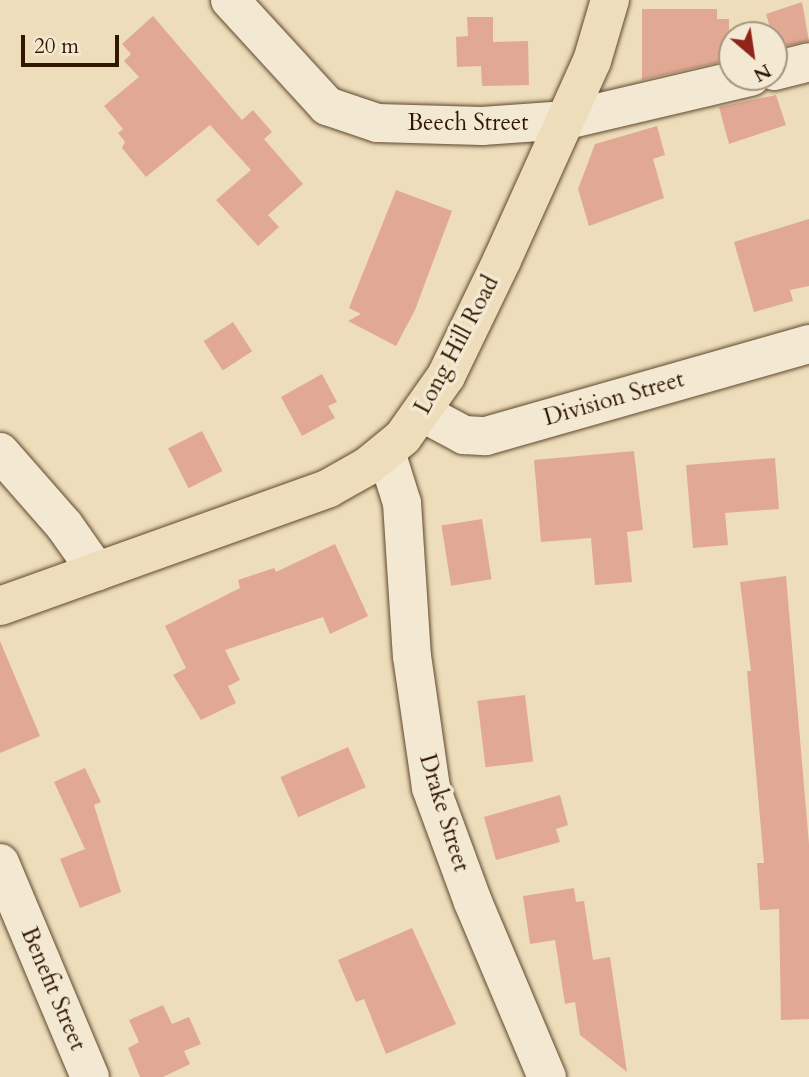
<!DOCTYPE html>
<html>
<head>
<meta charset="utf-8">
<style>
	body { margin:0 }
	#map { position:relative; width:809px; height:1077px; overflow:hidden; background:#edddba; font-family:Cardo,serif }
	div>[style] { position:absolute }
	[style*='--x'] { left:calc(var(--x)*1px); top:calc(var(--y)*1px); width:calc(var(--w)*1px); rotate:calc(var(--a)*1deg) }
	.building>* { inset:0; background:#e1a994; transform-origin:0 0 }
	.roads { filter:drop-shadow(0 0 2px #61482e) drop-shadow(0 0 2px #61482e) }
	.minor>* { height:38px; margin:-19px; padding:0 19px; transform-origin:19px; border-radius:19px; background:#f3e9d2 }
	.major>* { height:38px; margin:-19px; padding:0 19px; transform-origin:19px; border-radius:19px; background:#edddba }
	span { translate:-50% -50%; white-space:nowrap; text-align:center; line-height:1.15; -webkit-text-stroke:7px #f3e9d2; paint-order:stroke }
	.street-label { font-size:23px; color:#321700 }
	.north { position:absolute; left:718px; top:21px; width:70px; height:70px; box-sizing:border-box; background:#f3e9d2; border:2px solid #a6957e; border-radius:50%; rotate:151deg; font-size:19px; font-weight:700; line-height:28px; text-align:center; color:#321700 }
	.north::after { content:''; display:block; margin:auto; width:24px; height:32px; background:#8f2418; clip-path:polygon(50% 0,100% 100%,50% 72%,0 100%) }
	.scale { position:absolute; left:21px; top:35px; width:98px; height:32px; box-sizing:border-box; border:4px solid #321700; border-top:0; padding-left:9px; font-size:21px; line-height:24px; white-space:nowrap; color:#321700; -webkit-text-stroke:5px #f3e9d2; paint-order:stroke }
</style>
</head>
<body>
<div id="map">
	<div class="building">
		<div style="clip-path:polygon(802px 2px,809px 41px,776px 48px,766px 14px)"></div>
		<div style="clip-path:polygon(642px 9px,717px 9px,717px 19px,729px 19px,729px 60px,642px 80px)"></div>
		<div style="clip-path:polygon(153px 16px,242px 120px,253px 110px,272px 132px,264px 139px,303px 184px,268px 215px,279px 227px,258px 246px,216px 200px,251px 170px,210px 125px,146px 177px,122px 148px,125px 142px,118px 133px,123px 129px,104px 106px,139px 77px,124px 61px,131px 54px,122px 44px)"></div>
		<div style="clip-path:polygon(467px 17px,493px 17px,493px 42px,528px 41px,529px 85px,482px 86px,481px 66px,457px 67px,456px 37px,468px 36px)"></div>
		<div style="clip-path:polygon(776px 95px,786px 125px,729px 144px,719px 107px)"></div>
		<div style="clip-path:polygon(657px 126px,665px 155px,653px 159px,664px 198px,589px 226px,578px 189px,595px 144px)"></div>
		<div style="clip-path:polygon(396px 190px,452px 211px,415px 310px,396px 346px,348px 321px,361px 314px,349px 308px)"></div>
		<div style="clip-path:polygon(809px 219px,809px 286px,790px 290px,793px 301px,754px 312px,734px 242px)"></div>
		<div style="left:233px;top:322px;width:35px;height:35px;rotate:57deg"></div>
		<div style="clip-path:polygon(322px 374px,337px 402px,328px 406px,335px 418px,302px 436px,281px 397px)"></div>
		<div style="left:202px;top:431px;width:45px;height:38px;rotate:63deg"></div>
		<div style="clip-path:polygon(634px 451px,643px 530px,627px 532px,632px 582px,595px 585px,591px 538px,541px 542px,534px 460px)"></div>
		<div style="clip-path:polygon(775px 458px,779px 509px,725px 513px,728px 545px,693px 548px,686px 465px)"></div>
		<div style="left:482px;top:519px;width:61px;height:41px;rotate:81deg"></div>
		<div style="clip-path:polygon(335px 544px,368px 616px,330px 634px,323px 617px,225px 650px,240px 680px,228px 686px,236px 703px,201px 720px,173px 675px,186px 668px,165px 626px,240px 588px,238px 580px,274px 568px,276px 572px)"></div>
		<div style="clip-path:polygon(786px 576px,809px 844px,809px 1019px,781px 1020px,779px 909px,760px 910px,757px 863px,764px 863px,747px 671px,751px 671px,740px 582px)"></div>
		<div style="clip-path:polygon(0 641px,40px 736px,0 753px)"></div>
		<div style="left:525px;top:695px;width:67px;height:48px;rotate:83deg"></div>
		<div style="left:348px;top:747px;width:44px;height:74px;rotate:66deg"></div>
		<div style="clip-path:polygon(85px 768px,101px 802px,94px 805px,121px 892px,80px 908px,60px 859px,85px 849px,54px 782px)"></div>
		<div style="clip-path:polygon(560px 795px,568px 825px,556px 829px,560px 842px,496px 860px,484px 817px)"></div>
		<div style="clip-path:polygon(574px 888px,576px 902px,584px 901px,593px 960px,610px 957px,627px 1072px,580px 1035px,575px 1002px,565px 1004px,555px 940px,530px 944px,523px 896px)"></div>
		<div style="clip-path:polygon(412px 928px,456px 1024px,386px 1054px,364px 999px,356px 1002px,338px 960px)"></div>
		<div style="clip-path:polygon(163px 1005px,172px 1024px,189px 1017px,201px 1044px,184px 1051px,190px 1064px,163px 1077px,140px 1077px,128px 1048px,139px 1042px,129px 1020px)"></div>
	</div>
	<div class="roads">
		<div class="minor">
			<div style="--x:230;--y:0;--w:144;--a:47.5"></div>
			<div style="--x:327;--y:106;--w:53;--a:18.8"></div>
			<div style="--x:377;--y:123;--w:105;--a:1.6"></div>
			<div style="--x:482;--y:126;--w:85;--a:-4"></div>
			<div style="--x:567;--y:120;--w:189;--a:-13.2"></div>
			<div style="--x:774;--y:71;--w:36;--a:-14"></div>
			<div style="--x:423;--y:413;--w:47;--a:28.2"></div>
			<div style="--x:464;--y:435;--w:22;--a:3"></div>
			<div style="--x:486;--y:436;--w:336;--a:-15.9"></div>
			<div style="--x:0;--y:452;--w:97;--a:48.8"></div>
			<div style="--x:64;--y:525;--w:57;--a:54.9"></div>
			<div style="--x:386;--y:452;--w:53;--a:72.6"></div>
			<div style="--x:402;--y:503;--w:153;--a:86.3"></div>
			<div style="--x:412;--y:656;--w:133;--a:81.8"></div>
			<div style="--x:431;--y:788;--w:121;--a:69.8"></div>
			<div style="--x:473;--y:902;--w:190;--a:67.1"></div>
			<div style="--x:0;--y:863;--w:232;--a:67.2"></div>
		</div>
		<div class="major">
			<div style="--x:0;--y:606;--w:350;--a:-19.7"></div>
			<div style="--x:329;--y:488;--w:45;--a:-29.4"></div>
			<div style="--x:368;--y:466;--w:45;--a:-39.6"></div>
			<div style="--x:403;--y:437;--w:75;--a:-54.8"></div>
			<div style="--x:446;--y:376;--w:129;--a:-64.2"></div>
			<div style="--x:502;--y:260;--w:218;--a:-65.7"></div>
			<div style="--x:592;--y:61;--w:64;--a:-73.6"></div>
		</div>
	</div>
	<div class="street-label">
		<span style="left:468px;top:123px">Beech Street</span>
		<span style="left:457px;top:345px;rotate:-62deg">Long Hill Road</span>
		<span style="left:614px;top:399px;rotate:-16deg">Division Street</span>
		<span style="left:444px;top:813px;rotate:73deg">Drake Street</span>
		<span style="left:53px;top:989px;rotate:67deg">Benefit Street</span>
	</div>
	<div class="north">N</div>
	<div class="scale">20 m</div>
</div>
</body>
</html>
